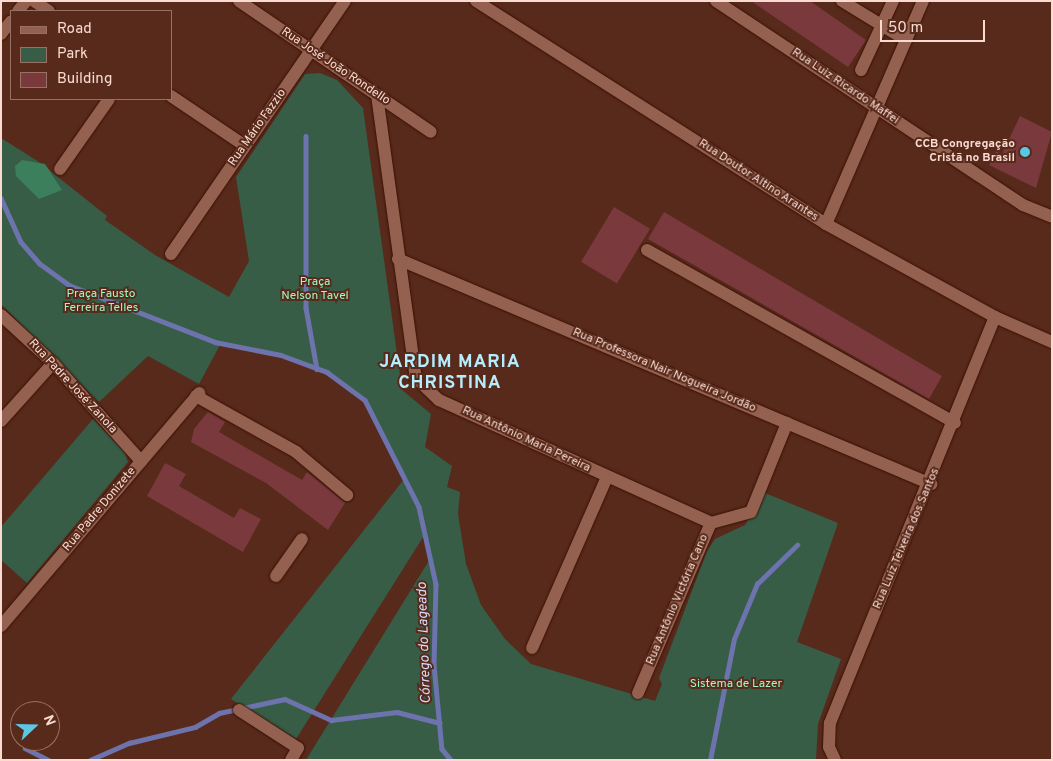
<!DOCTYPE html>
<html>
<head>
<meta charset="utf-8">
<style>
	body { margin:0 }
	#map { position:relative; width:1053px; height:761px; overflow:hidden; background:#582a1b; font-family:Overpass,sans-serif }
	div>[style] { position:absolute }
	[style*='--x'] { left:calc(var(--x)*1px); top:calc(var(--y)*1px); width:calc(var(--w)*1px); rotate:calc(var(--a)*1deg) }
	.green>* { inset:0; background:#375d47 }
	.forest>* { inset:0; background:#3c7f5c }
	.stream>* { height:4.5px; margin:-2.25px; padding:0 2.25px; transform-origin:2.25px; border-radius:2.25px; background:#6d73ad }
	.building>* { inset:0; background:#79393d; transform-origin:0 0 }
	.roads { filter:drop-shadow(0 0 1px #3b1003) drop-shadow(0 0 1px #3b1003) }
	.minor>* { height:12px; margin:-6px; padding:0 6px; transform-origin:6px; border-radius:6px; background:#946150 }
	.dots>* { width:14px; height:14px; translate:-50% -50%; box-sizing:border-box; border:2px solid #582a1b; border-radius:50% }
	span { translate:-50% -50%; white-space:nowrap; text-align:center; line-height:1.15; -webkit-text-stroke:4px #582a1b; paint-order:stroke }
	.street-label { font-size:12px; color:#f9dbd2 }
	.poi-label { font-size:12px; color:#f9dbd2; font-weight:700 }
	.right { translate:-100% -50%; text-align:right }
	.park-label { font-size:12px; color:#9afac4 }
	.water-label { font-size:14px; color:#d4dafc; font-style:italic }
	.district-label { font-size:18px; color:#b6edfd; font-weight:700; letter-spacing:1px }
	.frame { position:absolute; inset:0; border:2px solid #f9dbd2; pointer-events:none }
	.legend { position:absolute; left:10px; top:10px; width:162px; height:90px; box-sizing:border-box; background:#582a1b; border:1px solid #987164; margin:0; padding:6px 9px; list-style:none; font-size:15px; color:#f9dbd2 }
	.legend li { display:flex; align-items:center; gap:10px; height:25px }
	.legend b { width:25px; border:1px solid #987164 }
	.north { position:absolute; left:10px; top:701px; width:50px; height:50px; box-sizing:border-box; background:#582a1b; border:1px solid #987164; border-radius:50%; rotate:69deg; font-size:14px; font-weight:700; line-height:20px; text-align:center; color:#f9dbd2 }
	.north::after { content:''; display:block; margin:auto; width:18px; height:22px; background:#5ac8e5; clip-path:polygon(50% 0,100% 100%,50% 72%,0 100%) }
	.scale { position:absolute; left:880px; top:20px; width:105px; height:22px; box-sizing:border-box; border:2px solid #f9dbd2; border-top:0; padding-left:6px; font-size:15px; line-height:18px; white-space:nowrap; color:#f9dbd2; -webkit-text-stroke:4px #582a1b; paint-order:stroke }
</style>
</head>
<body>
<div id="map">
	<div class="green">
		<div style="clip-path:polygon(320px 73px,337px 80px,363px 108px,402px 390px,431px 414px,425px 447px,452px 466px,447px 487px,460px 492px,458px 514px,466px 564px,481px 605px,505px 639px,531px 664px,655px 701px,662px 684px,659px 678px,707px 551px,715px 539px,745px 525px,765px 493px,838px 523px,797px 642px,841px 659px,818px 724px,816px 760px,306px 760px,430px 559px,425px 534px,296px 739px,231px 699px,405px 478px,365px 400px,327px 372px,281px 355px,221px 343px,199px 384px,148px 356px,99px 402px,1px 304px,1px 138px,39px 162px,107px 216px,105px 220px,155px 255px,229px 297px,249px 261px,236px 177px,305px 74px)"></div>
		<div style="clip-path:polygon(93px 419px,124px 451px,128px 462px,27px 583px,1px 560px,1px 527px)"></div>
	</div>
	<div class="forest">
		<div style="clip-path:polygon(22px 160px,45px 164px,62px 190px,39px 199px,16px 176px,15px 166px)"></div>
	</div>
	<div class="stream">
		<div style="--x:306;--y:136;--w:172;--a:90"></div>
		<div style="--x:306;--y:308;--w:62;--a:79.8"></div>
		<div style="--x:1;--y:198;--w:48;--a:65.6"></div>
		<div style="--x:21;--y:242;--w:28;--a:49"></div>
		<div style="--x:39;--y:263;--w:37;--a:36"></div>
		<div style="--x:69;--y:285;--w:157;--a:21.3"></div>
		<div style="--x:215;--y:342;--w:67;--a:11.1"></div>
		<div style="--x:281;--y:355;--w:49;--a:20.3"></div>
		<div style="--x:327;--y:372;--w:47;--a:36.4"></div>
		<div style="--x:365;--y:400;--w:120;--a:63.2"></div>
		<div style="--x:419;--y:507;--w:79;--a:77.6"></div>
		<div style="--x:436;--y:584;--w:81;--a:91.4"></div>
		<div style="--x:434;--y:665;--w:84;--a:84.6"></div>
		<div style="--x:442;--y:749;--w:14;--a:51"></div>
		<div style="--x:25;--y:748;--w:27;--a:27"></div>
		<div style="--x:90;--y:760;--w:43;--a:-23.6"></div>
		<div style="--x:129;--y:743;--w:68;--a:-13.6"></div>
		<div style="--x:195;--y:727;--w:28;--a:-30"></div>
		<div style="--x:219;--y:713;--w:67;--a:-12"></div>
		<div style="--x:285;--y:699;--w:51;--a:24.5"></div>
		<div style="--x:331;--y:720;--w:66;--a:-6.9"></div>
		<div style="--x:397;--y:712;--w:44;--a:14.3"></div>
		<div style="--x:710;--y:760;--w:123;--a:-78.8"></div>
		<div style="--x:734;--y:639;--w:60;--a:-67.3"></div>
		<div style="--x:757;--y:584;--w:56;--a:-44.3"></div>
	</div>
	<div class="building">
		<div style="clip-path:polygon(751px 1px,810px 1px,866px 40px,848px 67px)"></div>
		<div style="clip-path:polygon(1020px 116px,1052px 132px,1036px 188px,989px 165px,996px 151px,1002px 154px)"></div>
		<div style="left:614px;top:207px;width:42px;height:64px;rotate:31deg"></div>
		<div style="clip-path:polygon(664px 212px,942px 376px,929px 399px,648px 239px)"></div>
		<div style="clip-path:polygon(208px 412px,225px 422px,219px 432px,302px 480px,307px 472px,345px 503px,328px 530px,266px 483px,191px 442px,194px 429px)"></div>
		<div style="clip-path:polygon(165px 463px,186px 474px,179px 486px,234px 518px,240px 508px,261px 519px,243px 552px,147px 496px)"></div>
	</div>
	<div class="roads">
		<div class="minor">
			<div style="--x:34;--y:1;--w:18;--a:34"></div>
			<div style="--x:239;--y:1;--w:232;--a:34.3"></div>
			<div style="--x:476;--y:1;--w:415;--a:32.5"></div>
			<div style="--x:826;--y:224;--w:193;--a:28.8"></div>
			<div style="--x:995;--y:317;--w:62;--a:23.7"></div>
			<div style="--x:716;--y:1;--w:369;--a:33.6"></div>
			<div style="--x:1023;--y:205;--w:31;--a:22"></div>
			<div style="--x:842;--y:1;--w:75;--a:31.4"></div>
			<div style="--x:18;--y:11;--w:13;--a:-51"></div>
			<div style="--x:1;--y:34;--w:16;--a:-52"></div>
			<div style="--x:861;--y:70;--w:76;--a:-65.1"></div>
			<div style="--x:377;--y:95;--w:286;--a:82.2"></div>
			<div style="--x:416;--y:378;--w:32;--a:44"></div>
			<div style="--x:439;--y:400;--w:299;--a:24.3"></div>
			<div style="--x:171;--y:96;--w:89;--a:34"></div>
			<div style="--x:60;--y:169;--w:85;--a:-55"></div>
			<div style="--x:826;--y:224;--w:243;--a:-66.5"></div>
			<div style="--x:647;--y:250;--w:353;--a:29.3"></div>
			<div style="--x:171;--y:254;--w:307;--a:-55.5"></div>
			<div style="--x:398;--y:259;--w:579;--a:22.89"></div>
			<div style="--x:1;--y:315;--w:71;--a:42.7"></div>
			<div style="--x:53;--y:363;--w:132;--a:48.1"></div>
			<div style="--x:196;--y:396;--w:115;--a:29.2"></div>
			<div style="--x:296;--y:452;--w:67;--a:40.1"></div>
			<div style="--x:1;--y:421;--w:78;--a:-48.1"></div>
			<div style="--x:276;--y:576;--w:45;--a:-54.9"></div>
			<div style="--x:1;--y:626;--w:306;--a:-49.6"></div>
			<div style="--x:532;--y:648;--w:187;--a:-66.3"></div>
			<div style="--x:638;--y:693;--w:185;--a:-66.8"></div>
			<div style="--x:711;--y:523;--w:41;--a:-15.4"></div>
			<div style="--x:751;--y:512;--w:96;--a:-68"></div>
			<div style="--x:239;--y:710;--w:70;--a:32.8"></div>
			<div style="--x:298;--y:748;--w:14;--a:120"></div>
			<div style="--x:835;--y:760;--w:14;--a:-115"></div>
			<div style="--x:829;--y:747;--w:24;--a:-88"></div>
			<div style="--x:830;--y:723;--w:438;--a:-67.9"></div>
		</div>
	</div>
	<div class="dots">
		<div style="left:1025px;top:152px;background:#5ac8e5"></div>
	</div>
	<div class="street-label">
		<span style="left:335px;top:67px;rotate:34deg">Rua José João Rondello</span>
		<span style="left:845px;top:87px;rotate:34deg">Rua Luiz Ricardo Maffei</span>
		<span style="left:258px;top:128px;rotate:-55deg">Rua Mário Fazzio</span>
		<span style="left:758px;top:181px;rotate:33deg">Rua Doutor Altino Arantes</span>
		<span style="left:664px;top:371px;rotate:23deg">Rua Professora Nair Nogueira Jordão</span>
		<span style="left:72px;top:387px;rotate:47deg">Rua Padre José Zanola</span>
		<span style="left:526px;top:440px;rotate:25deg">Rua Antônio Maria Pereira</span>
		<span style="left:100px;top:510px;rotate:-50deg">Rua Padre Donizete</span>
		<span style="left:907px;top:539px;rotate:-67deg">Rua Luiz Teixeira dos Santos</span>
		<span style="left:678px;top:600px;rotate:-67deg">Rua Antônio Victória Cano</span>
	</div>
	<div class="poi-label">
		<span class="right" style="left:1015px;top:152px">CCB Congregação<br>Cristã no Brasil</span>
	</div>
	<div class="park-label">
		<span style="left:315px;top:290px">Praça<br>Nelson Tavel</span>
		<span style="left:101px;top:302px">Praça Fausto<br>Ferreira Telles</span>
		<span style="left:736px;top:685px">Sistema de Lazer</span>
	</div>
	<div class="water-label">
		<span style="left:425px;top:643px;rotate:-92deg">Córrego do Lageado</span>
	</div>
	<div class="district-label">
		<span style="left:450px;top:374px">JARDIM MARIA<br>CHRISTINA</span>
	</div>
	<div class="frame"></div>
	<ul class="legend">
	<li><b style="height:6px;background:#946150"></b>Road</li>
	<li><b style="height:14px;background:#375d47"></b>Park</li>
	<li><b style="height:14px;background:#79393d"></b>Building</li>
	</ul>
	<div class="north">N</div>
	<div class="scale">50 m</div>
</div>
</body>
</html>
